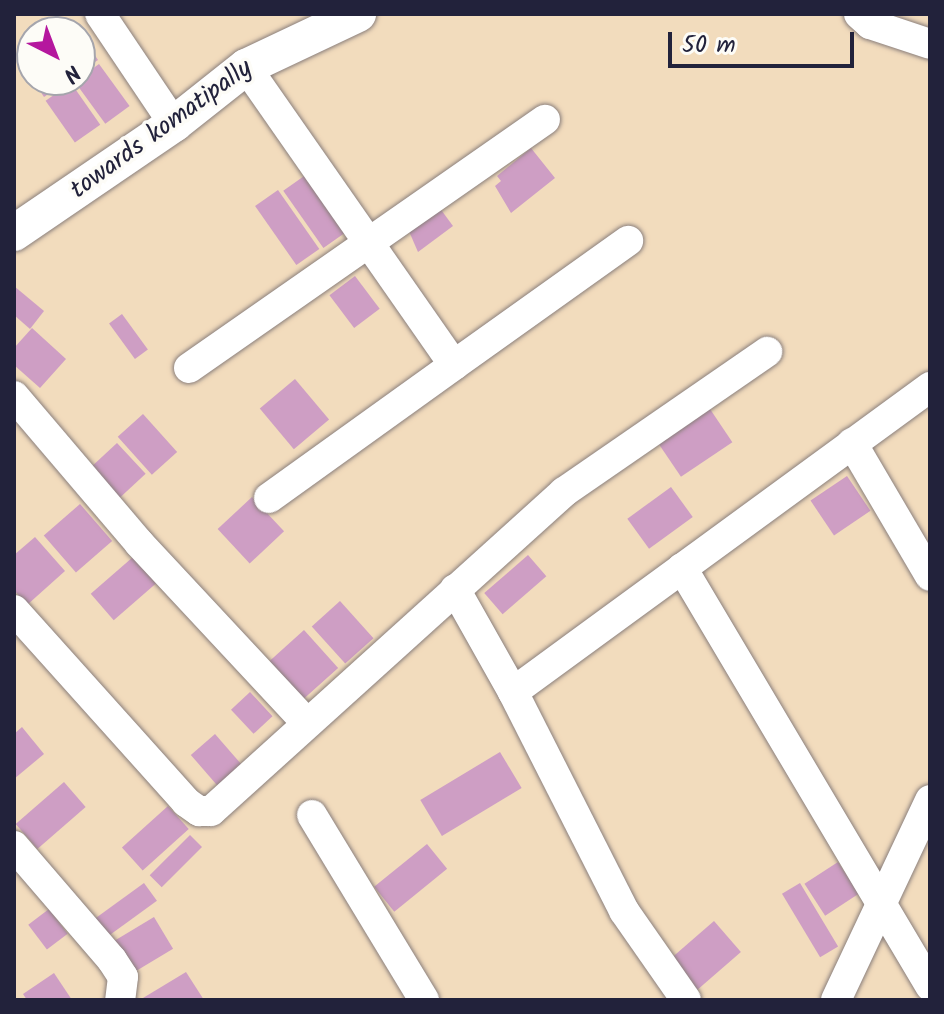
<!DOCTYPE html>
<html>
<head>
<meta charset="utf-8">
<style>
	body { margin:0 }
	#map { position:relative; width:944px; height:1014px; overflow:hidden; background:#f2dcbd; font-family:Kalam,sans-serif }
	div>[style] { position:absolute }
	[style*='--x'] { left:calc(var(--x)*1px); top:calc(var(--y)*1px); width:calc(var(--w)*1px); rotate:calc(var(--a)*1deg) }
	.building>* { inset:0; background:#ce9ec4; transform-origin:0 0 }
	.roads { filter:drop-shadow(0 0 2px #8a7f7c) drop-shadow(0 0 2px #8a7f7c) }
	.minor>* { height:30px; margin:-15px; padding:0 15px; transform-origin:15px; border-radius:15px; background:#fff }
	.tertiary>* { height:36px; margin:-18px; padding:0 18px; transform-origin:18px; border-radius:18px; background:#fff }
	span { translate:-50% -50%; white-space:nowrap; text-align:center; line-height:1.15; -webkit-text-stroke:7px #fdfcf7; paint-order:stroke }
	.street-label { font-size:26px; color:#22223b }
	.frame { position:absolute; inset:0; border:16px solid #22223b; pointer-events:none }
	.north { position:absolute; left:16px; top:16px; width:80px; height:80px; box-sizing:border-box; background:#fdfcf7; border:2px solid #a5a5ac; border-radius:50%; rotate:138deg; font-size:22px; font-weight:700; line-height:32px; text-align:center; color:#22223b }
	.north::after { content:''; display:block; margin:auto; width:28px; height:36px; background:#b5179e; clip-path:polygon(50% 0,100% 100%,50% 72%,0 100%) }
	.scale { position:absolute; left:668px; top:32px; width:186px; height:36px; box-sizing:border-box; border:4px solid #22223b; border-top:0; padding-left:10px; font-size:24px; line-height:28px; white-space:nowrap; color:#22223b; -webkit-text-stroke:6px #fdfcf7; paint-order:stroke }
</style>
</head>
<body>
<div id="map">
	<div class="building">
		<div style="clip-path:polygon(80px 33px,98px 60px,80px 72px)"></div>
		<div style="left:99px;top:64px;width:52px;height:30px;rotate:54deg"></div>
		<div style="clip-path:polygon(33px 80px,69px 80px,44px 97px)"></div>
		<div style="left:71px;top:83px;width:51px;height:31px;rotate:55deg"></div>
		<div style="clip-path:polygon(531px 148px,555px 178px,511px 213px,495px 186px,501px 181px,497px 176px)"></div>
		<div style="left:307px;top:174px;width:70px;height:29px;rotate:55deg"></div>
		<div style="left:278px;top:190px;width:72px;height:28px;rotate:55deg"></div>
		<div style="clip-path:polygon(439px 207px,453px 226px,418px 252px,408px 229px)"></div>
		<div style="left:355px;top:276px;width:41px;height:32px;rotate:53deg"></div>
		<div style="clip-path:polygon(14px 286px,44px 311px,30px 329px,14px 315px)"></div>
		<div style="left:122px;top:314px;width:44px;height:16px;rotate:54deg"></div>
		<div style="clip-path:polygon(32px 328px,66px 359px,40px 388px,14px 365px,14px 348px)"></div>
		<div style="left:295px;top:379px;width:53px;height:46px;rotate:50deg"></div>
		<div style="left:710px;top:409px;width:40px;height:62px;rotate:56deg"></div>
		<div style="left:143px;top:414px;width:51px;height:34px;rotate:48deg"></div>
		<div style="left:117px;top:443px;width:42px;height:35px;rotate:47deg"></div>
		<div style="left:847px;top:476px;width:42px;height:44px;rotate:56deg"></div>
		<div style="left:671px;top:487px;width:37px;height:54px;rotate:54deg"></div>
		<div style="left:252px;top:497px;width:47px;height:47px;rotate:47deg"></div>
		<div style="left:80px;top:504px;width:49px;height:48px;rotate:49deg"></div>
		<div style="clip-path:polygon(35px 537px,65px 571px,27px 605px,14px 590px,14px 555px)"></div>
		<div style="left:528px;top:555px;width:28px;height:58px;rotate:49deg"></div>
		<div style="left:133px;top:557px;width:35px;height:56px;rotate:49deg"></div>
		<div style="left:340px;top:601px;width:50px;height:38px;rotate:48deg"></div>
		<div style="left:304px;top:630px;width:51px;height:47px;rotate:48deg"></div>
		<div style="left:250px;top:692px;width:33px;height:26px;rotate:47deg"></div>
		<div style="clip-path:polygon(22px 727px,44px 754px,14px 779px,14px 734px)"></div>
		<div style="left:215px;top:734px;width:40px;height:32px;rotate:49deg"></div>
		<div style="left:500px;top:752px;width:42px;height:93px;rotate:59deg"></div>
		<div style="left:64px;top:782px;width:33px;height:64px;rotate:49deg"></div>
		<div style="left:168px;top:806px;width:31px;height:62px;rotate:48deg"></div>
		<div style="left:190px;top:835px;width:17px;height:57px;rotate:45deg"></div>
		<div style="left:427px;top:844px;width:32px;height:68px;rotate:51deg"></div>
		<div style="left:838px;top:862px;width:38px;height:40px;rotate:57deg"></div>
		<div style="left:144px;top:883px;width:22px;height:60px;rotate:54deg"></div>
		<div style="left:800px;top:883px;width:74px;height:21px;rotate:59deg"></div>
		<div style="left:49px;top:909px;width:31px;height:26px;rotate:53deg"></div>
		<div style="left:154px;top:917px;width:37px;height:49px;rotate:59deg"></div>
		<div style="left:714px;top:921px;width:41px;height:58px;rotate:49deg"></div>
		<div style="clip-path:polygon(186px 972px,204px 1000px,144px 1000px,143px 998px)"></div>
		<div style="clip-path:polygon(54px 973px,72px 1000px,27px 1000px,23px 994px)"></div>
	</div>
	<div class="roads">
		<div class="minor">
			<div style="--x:100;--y:14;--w:133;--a:56.1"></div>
			<div style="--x:859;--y:14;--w:15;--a:42"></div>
			<div style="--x:870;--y:24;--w:63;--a:18.4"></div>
			<div style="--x:246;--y:67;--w:363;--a:55.1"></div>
			<div style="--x:454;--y:365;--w:214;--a:-35.5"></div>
			<div style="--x:189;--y:368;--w:434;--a:-34.9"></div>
			<div style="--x:14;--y:396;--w:193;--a:49.6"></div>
			<div style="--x:139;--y:543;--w:246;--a:47"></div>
			<div style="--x:852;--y:443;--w:154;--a:59.6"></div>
			<div style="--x:269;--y:498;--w:228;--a:-35.7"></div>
			<div style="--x:682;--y:568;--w:486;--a:59.3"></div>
			<div style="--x:455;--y:589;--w:118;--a:60.6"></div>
			<div style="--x:513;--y:692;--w:517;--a:-36.18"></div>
			<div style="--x:14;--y:610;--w:258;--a:48.1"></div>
			<div style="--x:186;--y:802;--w:16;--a:35"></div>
			<div style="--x:199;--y:811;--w:12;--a:0"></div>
			<div style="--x:211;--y:811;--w:476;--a:-42.1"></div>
			<div style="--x:564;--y:492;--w:247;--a:-34.6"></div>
			<div style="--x:513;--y:692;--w:246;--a:63.1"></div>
			<div style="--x:624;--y:911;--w:108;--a:55.1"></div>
			<div style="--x:312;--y:815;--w:216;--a:58.8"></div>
			<div style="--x:14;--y:846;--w:150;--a:49.3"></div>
			<div style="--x:112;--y:960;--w:20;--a:57"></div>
			<div style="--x:123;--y:977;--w:23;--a:97"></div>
			<div style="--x:836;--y:1000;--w:221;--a:-64.8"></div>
		</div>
		<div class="tertiary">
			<div style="--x:14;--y:233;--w:194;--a:-34.3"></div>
			<div style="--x:174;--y:124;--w:92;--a:-38.4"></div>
			<div style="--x:246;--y:67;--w:124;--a:-25.3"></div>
		</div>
	</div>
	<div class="street-label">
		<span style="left:162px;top:130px;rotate:-36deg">towards komatipally</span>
	</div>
	<div class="frame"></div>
	<div class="north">N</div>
	<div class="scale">50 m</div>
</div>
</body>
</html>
